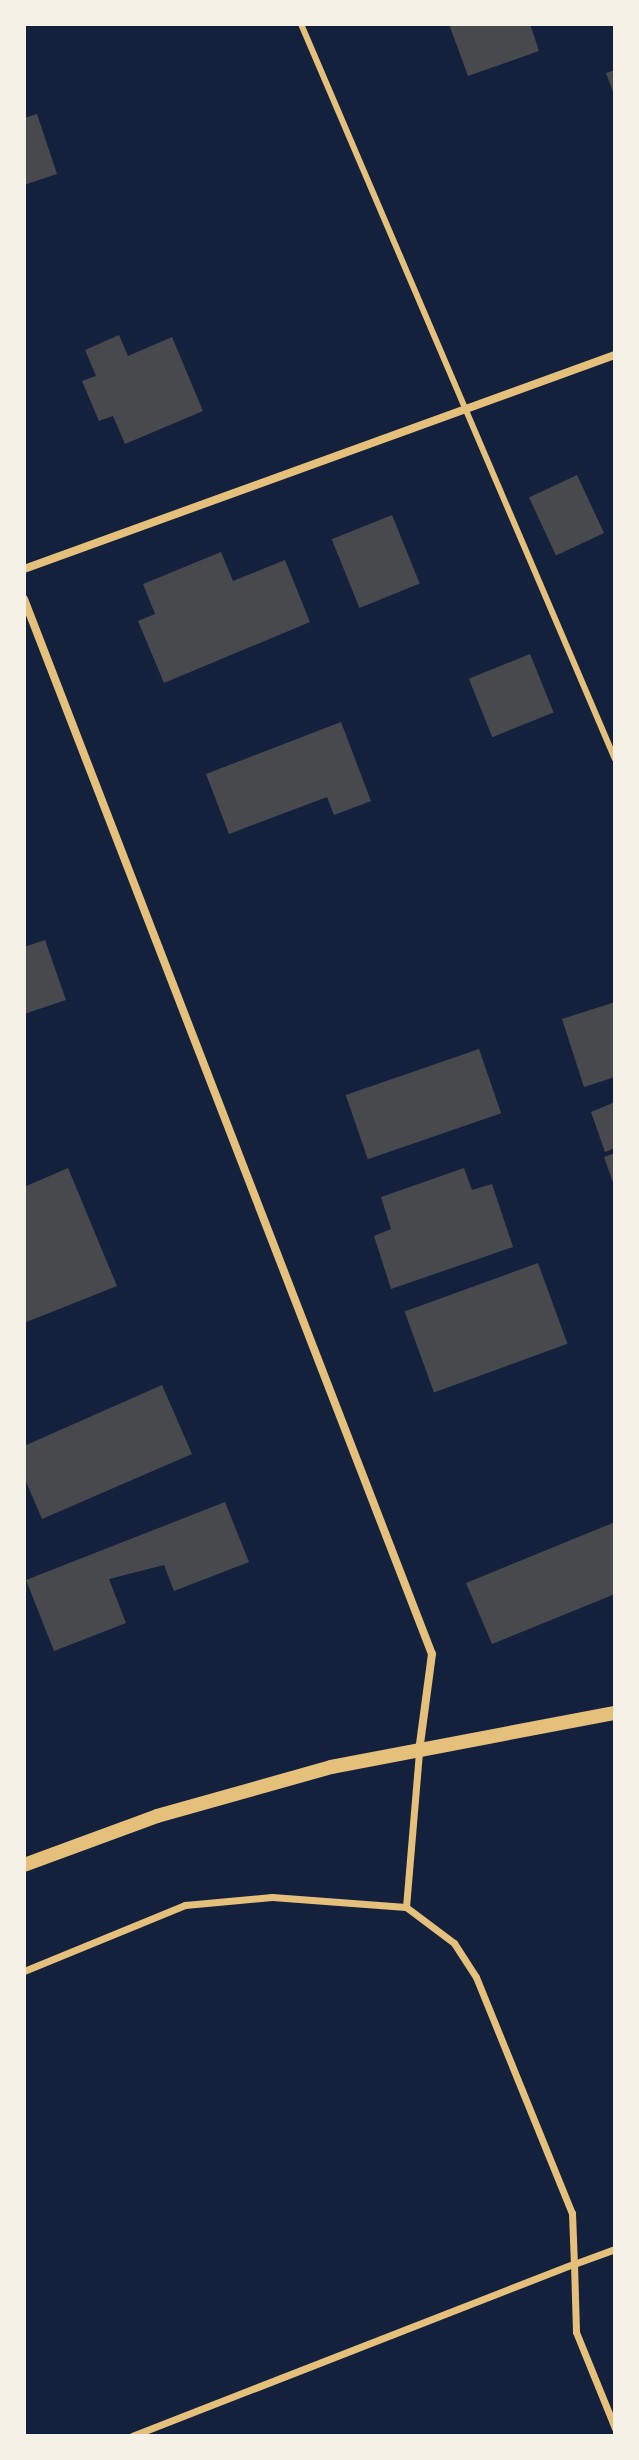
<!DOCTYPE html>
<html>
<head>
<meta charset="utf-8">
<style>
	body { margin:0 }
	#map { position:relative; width:639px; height:2460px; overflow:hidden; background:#14213d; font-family:Signika,sans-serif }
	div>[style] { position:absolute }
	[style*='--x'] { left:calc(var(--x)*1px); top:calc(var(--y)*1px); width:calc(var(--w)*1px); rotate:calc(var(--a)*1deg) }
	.building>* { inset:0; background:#48494c; transform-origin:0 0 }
	.service>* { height:6px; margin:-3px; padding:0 3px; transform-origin:3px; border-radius:3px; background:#e5c07b }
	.pedestrian>* { height:7px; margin:-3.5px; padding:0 3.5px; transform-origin:3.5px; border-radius:3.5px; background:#e5c07b }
	.minor>* { height:8px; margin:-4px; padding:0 4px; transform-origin:4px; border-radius:4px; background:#e5c07b }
	.tertiary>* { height:14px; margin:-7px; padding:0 7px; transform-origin:7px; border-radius:7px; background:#e5c07b }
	span { translate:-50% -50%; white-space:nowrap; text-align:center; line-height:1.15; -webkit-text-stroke:6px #f6f1e7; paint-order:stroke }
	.frame { position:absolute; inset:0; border:26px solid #f6f1e7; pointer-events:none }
</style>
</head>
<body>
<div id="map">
	<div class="building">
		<div style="clip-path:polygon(449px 24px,530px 24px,539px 51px,468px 76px)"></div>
		<div style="clip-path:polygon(615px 70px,615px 97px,606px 73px)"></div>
		<div style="clip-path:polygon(37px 114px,57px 174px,24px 185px,24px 118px)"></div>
		<div style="clip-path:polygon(119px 335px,128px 356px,172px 337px,203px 411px,125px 444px,113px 416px,99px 421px,82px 381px,96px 376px,85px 350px)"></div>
		<div style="left:577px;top:475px;width:64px;height:53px;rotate:65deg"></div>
		<div style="left:392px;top:515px;width:74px;height:65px;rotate:68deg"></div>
		<div style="clip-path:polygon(221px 552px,233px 581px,285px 560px,310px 622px,164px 683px,138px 621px,155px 614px,143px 584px)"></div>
		<div style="left:530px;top:654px;width:63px;height:66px;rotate:68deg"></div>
		<div style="clip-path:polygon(341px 722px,371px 801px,334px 815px,327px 797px,229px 834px,206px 774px)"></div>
		<div style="clip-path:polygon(45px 940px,66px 1000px,24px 1014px,24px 947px)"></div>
		<div style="clip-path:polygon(615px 1002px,615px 1077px,584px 1087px,562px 1019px)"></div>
		<div style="left:479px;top:1049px;width:68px;height:141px;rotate:71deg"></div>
		<div style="clip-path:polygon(615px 1102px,615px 1148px,605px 1152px,591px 1112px)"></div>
		<div style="clip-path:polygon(615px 1153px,615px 1188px,604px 1157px)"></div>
		<div style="clip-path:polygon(68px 1168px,117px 1286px,24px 1323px,24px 1187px)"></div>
		<div style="clip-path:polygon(464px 1168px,472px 1190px,492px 1184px,513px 1247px,391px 1289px,374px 1236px,391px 1229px,381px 1197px)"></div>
		<div style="left:538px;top:1263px;width:86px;height:142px;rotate:70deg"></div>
		<div style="clip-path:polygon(162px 1385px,192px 1454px,42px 1519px,24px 1477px,24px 1446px)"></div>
		<div style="clip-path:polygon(225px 1502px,249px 1562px,174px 1591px,164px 1565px,109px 1579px,126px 1623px,54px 1651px,26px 1580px)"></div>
		<div style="clip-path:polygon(615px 1522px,615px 1594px,492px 1644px,466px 1583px)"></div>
	</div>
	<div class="service">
		<div style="--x:301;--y:24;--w:799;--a:66.87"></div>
	</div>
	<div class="pedestrian">
		<div style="--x:406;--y:1907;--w:156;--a:-85.2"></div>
		<div style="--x:24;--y:1971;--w:174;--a:-22.3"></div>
		<div style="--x:185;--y:1905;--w:87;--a:-5.3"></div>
		<div style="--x:272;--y:1897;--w:134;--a:4.3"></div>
		<div style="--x:406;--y:1907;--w:60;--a:36.9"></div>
		<div style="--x:454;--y:1943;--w:40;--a:57.1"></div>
		<div style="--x:476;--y:1977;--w:255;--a:67.9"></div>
		<div style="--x:572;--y:2213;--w:51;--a:87.8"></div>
		<div style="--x:574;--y:2264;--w:44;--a:-20.1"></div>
		<div style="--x:132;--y:2436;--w:474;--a:-21.3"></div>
		<div style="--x:574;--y:2264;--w:68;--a:88.3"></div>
		<div style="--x:576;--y:2332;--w:104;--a:67.9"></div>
	</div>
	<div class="minor">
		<div style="--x:24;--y:569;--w:629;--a:-19.91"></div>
		<div style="--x:24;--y:599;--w:1131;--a:68.86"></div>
		<div style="--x:432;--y:1654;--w:99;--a:97.6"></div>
	</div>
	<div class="tertiary">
		<div style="--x:24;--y:1865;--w:142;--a:-20.2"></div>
		<div style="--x:157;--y:1816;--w:181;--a:-15.7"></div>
		<div style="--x:331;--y:1767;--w:289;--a:-10.8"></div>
	</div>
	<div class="frame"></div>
</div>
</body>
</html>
